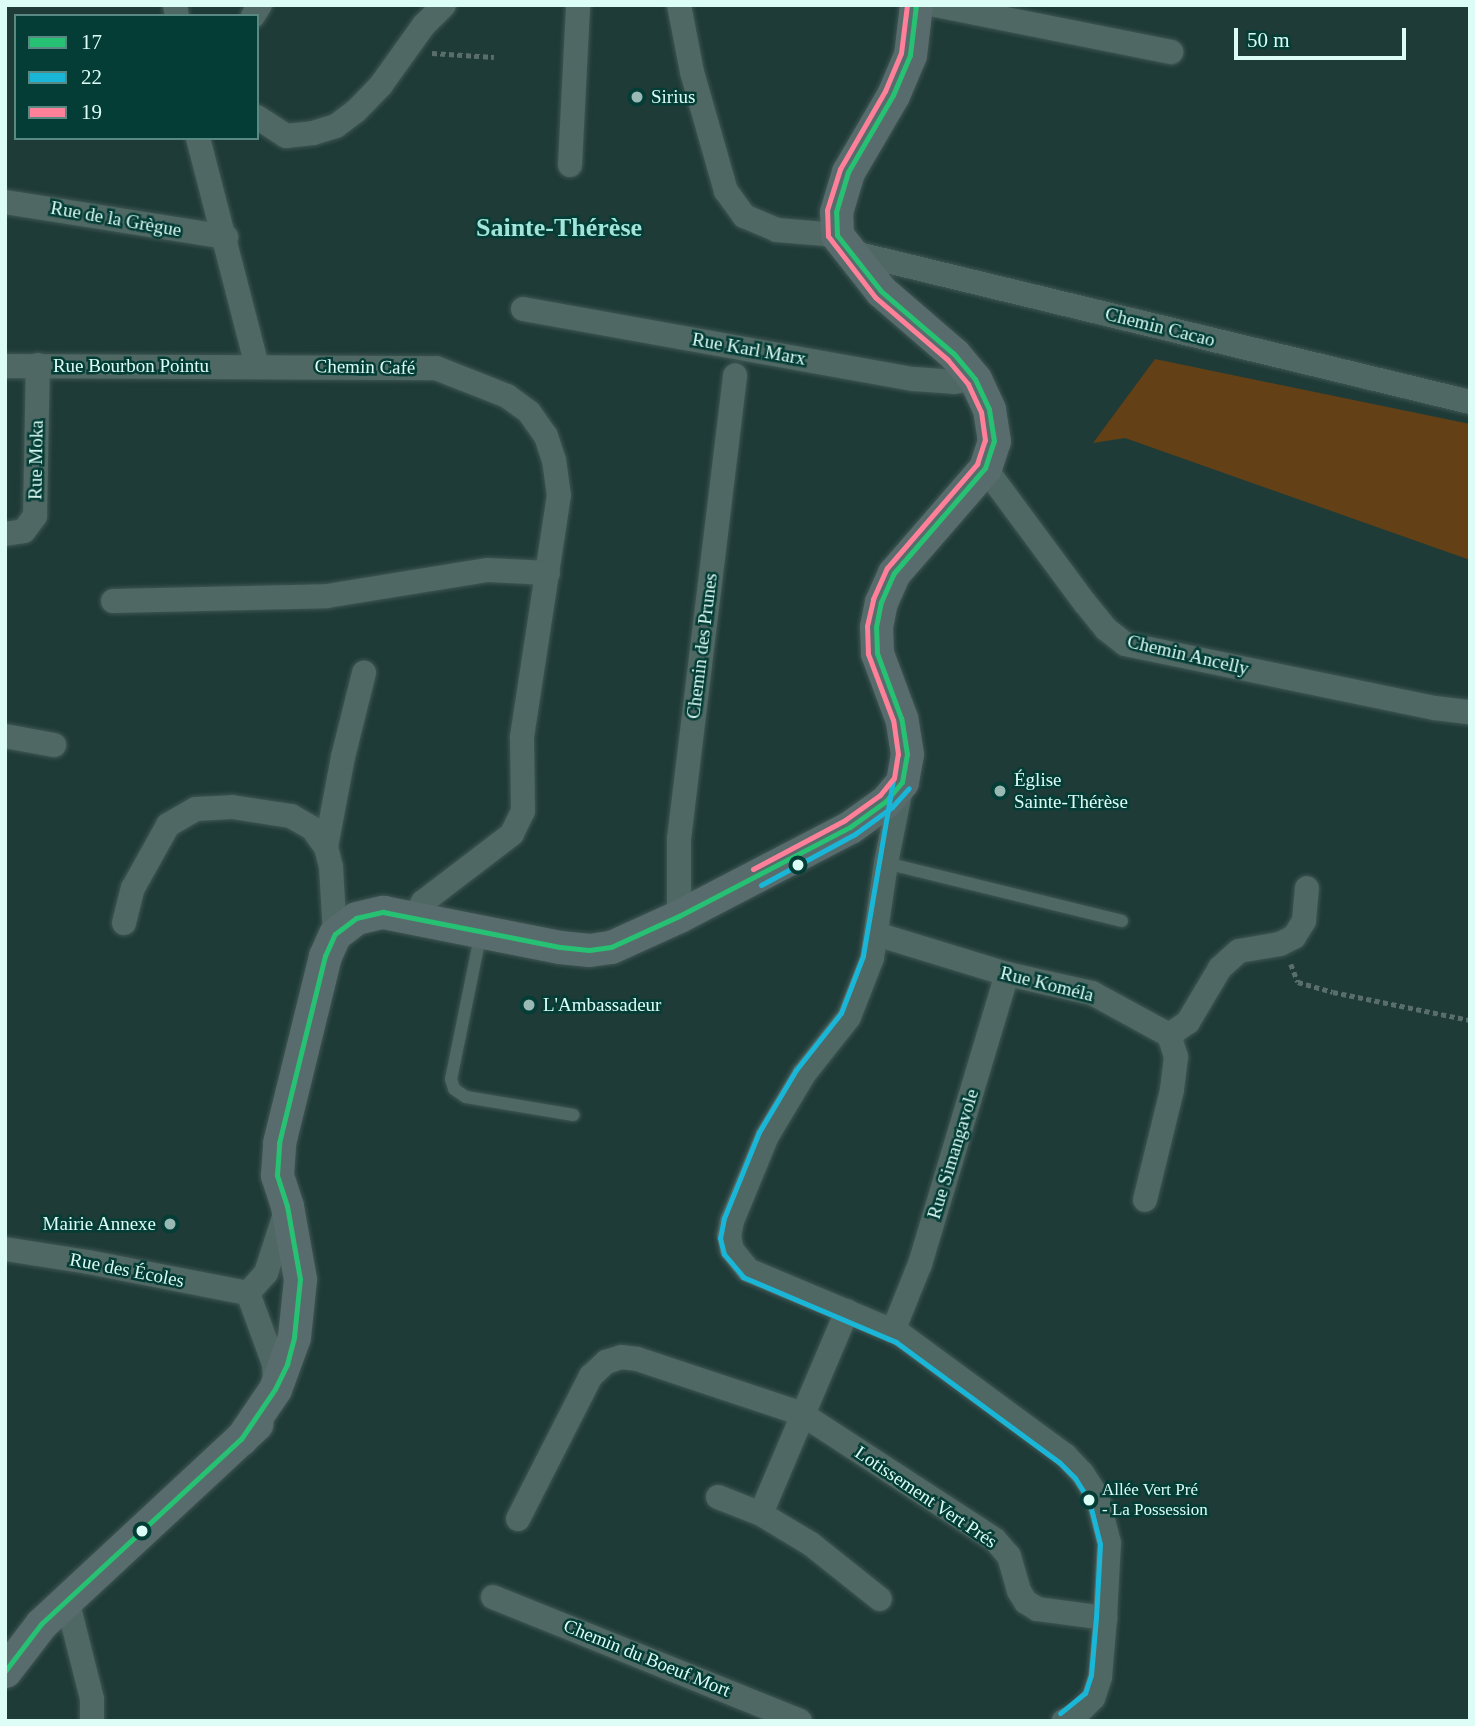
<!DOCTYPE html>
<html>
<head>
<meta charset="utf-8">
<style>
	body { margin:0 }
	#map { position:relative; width:1475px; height:1726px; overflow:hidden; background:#1f3b38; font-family:Georgia,serif }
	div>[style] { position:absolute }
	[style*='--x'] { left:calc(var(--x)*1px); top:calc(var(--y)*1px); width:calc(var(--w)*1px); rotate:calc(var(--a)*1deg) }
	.green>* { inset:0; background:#634015 }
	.path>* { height:4.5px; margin-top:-2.25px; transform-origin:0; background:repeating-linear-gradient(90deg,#596e6b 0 5px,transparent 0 8.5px) }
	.roads { filter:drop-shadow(0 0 2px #3f5653) drop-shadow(0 0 2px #3f5653) }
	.lane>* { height:12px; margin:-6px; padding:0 6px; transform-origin:6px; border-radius:6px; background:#4f6864 }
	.street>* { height:24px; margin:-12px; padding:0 12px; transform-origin:12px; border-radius:12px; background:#4f6864 }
	.secondary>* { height:33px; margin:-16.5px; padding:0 16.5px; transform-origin:16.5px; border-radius:16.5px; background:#596c6d }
	.bus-1>* { height:5px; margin:-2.5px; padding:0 2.5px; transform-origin:2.5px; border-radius:2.5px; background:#26c172 }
	.bus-2>* { height:5px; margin:-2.5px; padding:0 2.5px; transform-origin:2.5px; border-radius:2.5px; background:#1ab6d8 }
	.bus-3>* { height:5px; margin:-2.5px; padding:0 2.5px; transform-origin:2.5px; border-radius:2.5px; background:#ff8098 }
	.dots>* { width:19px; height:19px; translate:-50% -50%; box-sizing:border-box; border:4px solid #043d36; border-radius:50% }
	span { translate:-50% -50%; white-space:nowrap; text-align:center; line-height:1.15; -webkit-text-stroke:5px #043d36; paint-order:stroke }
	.bus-label { font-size:17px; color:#dcfcf6 }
	.left { translate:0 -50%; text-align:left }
	.poi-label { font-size:19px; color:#dcfcf6 }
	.right { translate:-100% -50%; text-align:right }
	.street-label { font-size:19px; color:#dcfcf6 }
	.district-label { font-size:26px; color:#a1e4d9; font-weight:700 }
	.frame { position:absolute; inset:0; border:7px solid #dcfcf6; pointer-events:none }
	.legend { position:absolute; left:14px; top:14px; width:245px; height:126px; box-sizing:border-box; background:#043d36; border:2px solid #5a8983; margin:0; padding:9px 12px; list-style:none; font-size:21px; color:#dcfcf6 }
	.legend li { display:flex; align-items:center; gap:14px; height:35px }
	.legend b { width:35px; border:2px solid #5a8983 }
	.scale { position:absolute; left:1234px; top:28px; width:172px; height:32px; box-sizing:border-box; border:4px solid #dcfcf6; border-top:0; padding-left:9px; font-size:21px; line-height:24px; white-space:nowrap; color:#dcfcf6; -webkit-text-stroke:5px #043d36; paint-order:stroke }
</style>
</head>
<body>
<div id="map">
	<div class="green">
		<div style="clip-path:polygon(1155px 359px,1470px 424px,1470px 560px,1125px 438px,1093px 443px)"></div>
	</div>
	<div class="path">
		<div style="--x:432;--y:53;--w:62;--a:3.7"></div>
		<div style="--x:1291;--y:964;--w:19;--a:69"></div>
		<div style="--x:1298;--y:982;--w:36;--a:16"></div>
		<div style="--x:1333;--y:992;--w:140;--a:11.6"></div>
	</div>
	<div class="roads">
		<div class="lane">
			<div style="--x:886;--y:863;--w:243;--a:13.8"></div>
			<div style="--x:481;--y:932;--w:150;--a:101.5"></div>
			<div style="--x:451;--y:1079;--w:10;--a:73"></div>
			<div style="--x:454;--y:1089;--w:14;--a:34"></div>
			<div style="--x:466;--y:1097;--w:109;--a:9.5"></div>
		</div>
		<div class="street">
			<div style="--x:175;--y:5;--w:11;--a:80"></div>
			<div style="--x:679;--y:5;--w:68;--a:79"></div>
			<div style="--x:692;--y:72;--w:124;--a:74.1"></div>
			<div style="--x:726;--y:191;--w:31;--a:54"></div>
			<div style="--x:744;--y:216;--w:36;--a:23"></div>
			<div style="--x:777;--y:230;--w:60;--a:4.8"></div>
			<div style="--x:936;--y:5;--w:240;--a:11.3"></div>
			<div style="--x:253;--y:16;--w:13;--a:-58"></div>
			<div style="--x:257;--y:117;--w:35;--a:33"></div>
			<div style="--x:286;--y:136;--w:27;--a:-6"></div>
			<div style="--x:313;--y:133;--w:24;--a:-17"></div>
			<div style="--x:336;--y:126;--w:25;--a:-37"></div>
			<div style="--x:356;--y:111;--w:36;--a:-46"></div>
			<div style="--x:381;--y:85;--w:74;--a:-54.4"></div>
			<div style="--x:424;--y:25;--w:28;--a:-45"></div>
			<div style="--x:198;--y:138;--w:236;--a:75.5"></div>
			<div style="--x:570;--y:165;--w:160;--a:-87.1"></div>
			<div style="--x:5;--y:202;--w:224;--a:9"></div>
			<div style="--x:850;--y:252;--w:638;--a:13.6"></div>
			<div style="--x:523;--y:309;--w:397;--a:10.2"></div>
			<div style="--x:914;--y:379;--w:39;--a:4"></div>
			<div style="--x:953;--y:382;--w:22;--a:-8"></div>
			<div style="--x:5;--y:366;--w:431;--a:0.3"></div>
			<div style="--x:436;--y:368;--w:76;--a:21.5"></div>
			<div style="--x:507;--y:396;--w:27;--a:36"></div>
			<div style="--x:529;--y:412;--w:29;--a:55"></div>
			<div style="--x:546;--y:436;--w:25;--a:72"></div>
			<div style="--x:554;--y:460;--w:35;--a:82"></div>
			<div style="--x:559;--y:495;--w:246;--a:98.7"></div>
			<div style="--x:522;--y:738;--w:73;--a:89.2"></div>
			<div style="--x:523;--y:811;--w:25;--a:116"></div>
			<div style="--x:512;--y:834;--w:112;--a:142.6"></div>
			<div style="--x:423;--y:902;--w:18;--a:117"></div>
			<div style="--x:985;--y:468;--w:168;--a:53.5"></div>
			<div style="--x:1085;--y:603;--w:33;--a:51"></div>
			<div style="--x:1106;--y:629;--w:24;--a:38"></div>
			<div style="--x:1125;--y:644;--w:317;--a:11.7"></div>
			<div style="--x:1435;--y:708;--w:35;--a:7"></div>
			<div style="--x:5;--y:534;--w:19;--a:-9"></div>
			<div style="--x:24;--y:531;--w:19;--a:-54"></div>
			<div style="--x:35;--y:516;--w:151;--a:-88.9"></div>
			<div style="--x:113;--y:601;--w:214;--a:-1.3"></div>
			<div style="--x:327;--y:596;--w:163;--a:-9.2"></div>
			<div style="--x:488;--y:570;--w:60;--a:2.9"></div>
			<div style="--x:5;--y:736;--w:50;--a:10.4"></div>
			<div style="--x:902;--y:783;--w:82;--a:101.3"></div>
			<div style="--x:886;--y:863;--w:96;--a:98.4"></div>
			<div style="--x:872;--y:958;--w:63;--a:111.3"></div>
			<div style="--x:849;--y:1017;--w:73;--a:128.3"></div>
			<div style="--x:804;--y:1074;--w:72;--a:120.8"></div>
			<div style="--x:767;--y:1136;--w:92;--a:112.4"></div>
			<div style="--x:732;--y:1221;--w:15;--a:101"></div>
			<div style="--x:729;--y:1236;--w:14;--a:78"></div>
			<div style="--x:732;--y:1250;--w:26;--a:51"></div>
			<div style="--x:748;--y:1270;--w:165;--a:22.8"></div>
			<div style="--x:900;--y:1334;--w:205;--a:36.3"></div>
			<div style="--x:1065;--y:1455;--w:25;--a:47"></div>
			<div style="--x:1082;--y:1473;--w:27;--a:57"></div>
			<div style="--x:1097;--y:1496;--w:49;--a:75.7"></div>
			<div style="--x:1109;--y:1543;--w:75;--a:93.1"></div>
			<div style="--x:1105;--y:1618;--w:59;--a:94.8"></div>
			<div style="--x:1100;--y:1677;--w:22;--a:108"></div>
			<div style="--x:1093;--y:1698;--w:23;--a:135"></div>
			<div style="--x:1077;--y:1714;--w:15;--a:152"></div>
			<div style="--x:326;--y:847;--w:92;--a:-79.3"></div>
			<div style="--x:343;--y:757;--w:87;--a:-76"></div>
			<div style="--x:679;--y:916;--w:77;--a:-90"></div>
			<div style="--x:679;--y:839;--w:467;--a:-83.1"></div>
			<div style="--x:124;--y:923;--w:36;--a:-76"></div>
			<div style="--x:133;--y:888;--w:72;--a:-60.9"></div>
			<div style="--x:168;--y:825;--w:32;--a:-30"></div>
			<div style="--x:196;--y:809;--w:36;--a:-3"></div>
			<div style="--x:232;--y:807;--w:60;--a:8.7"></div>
			<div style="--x:291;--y:816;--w:24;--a:30"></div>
			<div style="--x:312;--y:828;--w:24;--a:54"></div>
			<div style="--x:326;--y:847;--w:21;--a:76"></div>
			<div style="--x:331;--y:867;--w:67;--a:86.6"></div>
			<div style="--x:876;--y:934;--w:137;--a:17"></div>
			<div style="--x:1007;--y:974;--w:87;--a:12.6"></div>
			<div style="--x:1092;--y:993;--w:88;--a:28.6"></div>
			<div style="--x:1169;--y:1035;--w:23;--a:72"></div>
			<div style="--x:1176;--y:1057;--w:33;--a:97"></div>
			<div style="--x:1172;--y:1090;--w:113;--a:103.8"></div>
			<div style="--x:1169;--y:1035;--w:23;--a:-34"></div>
			<div style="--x:1188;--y:1022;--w:63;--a:-59.3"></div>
			<div style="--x:1220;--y:968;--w:25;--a:-42"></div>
			<div style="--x:1239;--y:951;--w:42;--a:-9.7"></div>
			<div style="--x:1280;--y:944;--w:16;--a:-27"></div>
			<div style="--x:1294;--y:937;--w:19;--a:-58"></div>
			<div style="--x:1304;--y:921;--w:33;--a:-85"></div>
			<div style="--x:5;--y:1249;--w:84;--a:8.9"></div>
			<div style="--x:88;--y:1262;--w:163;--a:11"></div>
			<div style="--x:248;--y:1293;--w:76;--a:69.9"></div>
			<div style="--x:274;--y:1364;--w:22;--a:87"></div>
			<div style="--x:248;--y:1293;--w:27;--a:-48"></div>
			<div style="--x:266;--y:1273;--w:62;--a:-72.1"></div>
			<div style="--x:847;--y:1311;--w:220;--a:113"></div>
			<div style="--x:761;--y:1514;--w:58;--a:31"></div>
			<div style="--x:811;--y:1544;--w:88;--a:38.6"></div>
			<div style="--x:893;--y:1331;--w:72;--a:-68.1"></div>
			<div style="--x:920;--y:1264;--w:303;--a:-73.3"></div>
			<div style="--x:718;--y:1497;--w:46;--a:21.6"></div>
			<div style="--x:518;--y:1519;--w:161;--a:-63"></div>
			<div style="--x:591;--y:1376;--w:21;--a:-43"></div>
			<div style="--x:606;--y:1362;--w:16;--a:-18"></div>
			<div style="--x:621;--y:1357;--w:16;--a:7"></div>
			<div style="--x:637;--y:1359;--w:174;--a:18.4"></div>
			<div style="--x:802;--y:1414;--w:230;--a:33.1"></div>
			<div style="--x:995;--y:1540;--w:21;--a:49"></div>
			<div style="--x:1009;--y:1556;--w:36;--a:74"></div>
			<div style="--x:1019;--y:1591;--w:13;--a:58"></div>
			<div style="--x:1026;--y:1602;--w:13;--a:32"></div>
			<div style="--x:1037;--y:1609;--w:69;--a:7.5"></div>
			<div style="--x:493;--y:1597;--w:331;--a:22"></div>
			<div style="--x:67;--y:1600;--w:102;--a:75.8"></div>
			<div style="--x:92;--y:1699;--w:22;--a:90"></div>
		</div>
		<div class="secondary">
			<div style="--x:241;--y:1439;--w:60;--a:-55.8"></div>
			<div style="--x:275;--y:1389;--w:55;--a:-69.9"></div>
			<div style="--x:294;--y:1337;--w:58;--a:-84.1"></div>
			<div style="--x:300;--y:1279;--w:74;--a:-100.1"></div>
			<div style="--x:287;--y:1206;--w:33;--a:-108"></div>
			<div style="--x:277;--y:1175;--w:32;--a:-86"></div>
			<div style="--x:279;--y:1143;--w:193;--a:-76.2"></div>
			<div style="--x:325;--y:956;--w:24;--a:-66"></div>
			<div style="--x:335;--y:934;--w:26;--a:-37"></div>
			<div style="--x:356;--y:918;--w:28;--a:-13"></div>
			<div style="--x:383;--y:912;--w:180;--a:11.2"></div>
			<div style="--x:560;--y:947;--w:29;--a:6"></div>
			<div style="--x:589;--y:950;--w:22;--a:-8"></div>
			<div style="--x:611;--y:947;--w:75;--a:-24.5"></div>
			<div style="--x:679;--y:916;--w:193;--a:-27.5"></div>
			<div style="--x:850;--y:827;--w:44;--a:-35.8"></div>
			<div style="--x:886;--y:801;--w:25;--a:-50"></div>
			<div style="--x:902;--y:782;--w:28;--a:-80"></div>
			<div style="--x:907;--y:754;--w:36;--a:-99"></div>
			<div style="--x:901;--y:718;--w:69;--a:-110.3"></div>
			<div style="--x:877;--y:653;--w:26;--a:-92"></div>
			<div style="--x:876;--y:627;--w:25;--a:-79"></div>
			<div style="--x:881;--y:602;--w:32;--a:-66"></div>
			<div style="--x:894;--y:573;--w:139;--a:-49.1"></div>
			<div style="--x:985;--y:468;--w:28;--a:-72"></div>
			<div style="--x:994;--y:441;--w:32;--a:-99"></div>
			<div style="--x:989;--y:409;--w:33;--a:-115"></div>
			<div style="--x:975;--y:379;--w:33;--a:-130"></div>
			<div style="--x:954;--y:354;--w:96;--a:-139.2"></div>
			<div style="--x:881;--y:291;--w:71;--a:-128.2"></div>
			<div style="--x:837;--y:235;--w:23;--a:-92"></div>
			<div style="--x:836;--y:212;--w:42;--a:-73.3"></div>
			<div style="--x:848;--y:172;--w:89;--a:-59.7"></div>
			<div style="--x:893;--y:95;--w:43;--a:-67"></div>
			<div style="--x:910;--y:55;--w:50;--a:-83.2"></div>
			<div style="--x:5;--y:1671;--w:59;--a:-52.5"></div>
			<div style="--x:41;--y:1624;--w:294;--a:-42.9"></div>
		</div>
	</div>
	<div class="bus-1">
		<div style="--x:902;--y:782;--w:28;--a:-80"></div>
		<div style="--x:907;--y:754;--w:36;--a:-99"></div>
		<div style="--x:901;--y:718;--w:69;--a:-110.3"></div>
		<div style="--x:877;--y:653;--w:26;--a:-92"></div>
		<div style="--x:876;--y:627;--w:25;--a:-79"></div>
		<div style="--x:881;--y:602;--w:32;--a:-66"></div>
		<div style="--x:894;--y:573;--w:139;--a:-49.1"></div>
		<div style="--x:985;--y:468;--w:28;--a:-72"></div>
		<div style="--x:994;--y:441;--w:32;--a:-99"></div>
		<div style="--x:989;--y:409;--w:33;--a:-115"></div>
		<div style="--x:975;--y:379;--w:33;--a:-130"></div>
		<div style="--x:954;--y:354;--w:96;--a:-139.2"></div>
		<div style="--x:881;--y:291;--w:71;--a:-128.2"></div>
		<div style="--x:837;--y:235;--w:23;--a:-92"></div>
		<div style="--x:836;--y:212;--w:42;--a:-73.3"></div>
		<div style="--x:848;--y:172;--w:89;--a:-59.7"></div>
		<div style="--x:893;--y:95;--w:43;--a:-67"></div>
		<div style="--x:910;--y:55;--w:50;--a:-83.2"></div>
		<div style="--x:5;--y:1671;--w:59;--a:-52.5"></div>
		<div style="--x:41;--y:1624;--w:272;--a:-42.8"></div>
		<div style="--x:241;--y:1439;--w:60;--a:-55.8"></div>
		<div style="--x:275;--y:1389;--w:28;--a:-64"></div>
		<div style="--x:287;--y:1364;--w:28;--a:-75"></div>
		<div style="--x:294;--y:1337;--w:58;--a:-84.1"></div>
		<div style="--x:300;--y:1279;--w:74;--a:-100.1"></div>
		<div style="--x:287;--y:1206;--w:33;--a:-108"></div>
		<div style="--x:277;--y:1175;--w:32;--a:-86"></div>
		<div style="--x:279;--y:1143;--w:193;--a:-76.2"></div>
		<div style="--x:325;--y:956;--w:24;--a:-66"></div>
		<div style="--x:335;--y:934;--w:26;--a:-37"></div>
		<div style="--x:356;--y:918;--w:28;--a:-13"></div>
		<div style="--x:383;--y:912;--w:180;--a:11.2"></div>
		<div style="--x:560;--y:947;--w:29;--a:6"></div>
		<div style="--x:589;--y:950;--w:22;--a:-8"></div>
		<div style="--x:611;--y:947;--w:75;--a:-24.5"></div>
		<div style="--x:679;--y:916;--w:193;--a:-27.5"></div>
		<div style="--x:850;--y:827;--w:44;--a:-35.8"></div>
		<div style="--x:886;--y:801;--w:25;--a:-50"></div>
	</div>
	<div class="bus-2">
		<div style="--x:893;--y:780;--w:179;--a:99.7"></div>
		<div style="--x:863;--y:956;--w:61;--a:111.1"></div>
		<div style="--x:841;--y:1013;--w:73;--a:128.3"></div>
		<div style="--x:796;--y:1070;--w:72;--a:120.8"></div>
		<div style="--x:759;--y:1132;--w:93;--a:112.1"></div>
		<div style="--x:724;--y:1218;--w:20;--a:101"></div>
		<div style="--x:720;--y:1238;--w:16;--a:76"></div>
		<div style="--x:724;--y:1254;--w:30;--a:50"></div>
		<div style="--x:743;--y:1277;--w:166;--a:23"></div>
		<div style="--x:896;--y:1342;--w:202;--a:36.4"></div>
		<div style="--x:1059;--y:1462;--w:23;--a:45"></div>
		<div style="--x:1075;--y:1478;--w:26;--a:58"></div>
		<div style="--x:1089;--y:1500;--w:45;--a:76"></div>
		<div style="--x:1100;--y:1544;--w:73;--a:93.1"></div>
		<div style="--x:1096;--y:1617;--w:58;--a:94.9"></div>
		<div style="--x:1091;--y:1675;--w:19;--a:108"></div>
		<div style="--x:1085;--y:1693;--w:32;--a:141"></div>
		<div style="--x:761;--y:885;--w:107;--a:-28.5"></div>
		<div style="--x:855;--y:834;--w:46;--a:-36.1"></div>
		<div style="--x:892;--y:807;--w:25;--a:-48"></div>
	</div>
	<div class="bus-3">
		<div style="--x:753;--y:869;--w:104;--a:-28"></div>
		<div style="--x:845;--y:820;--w:43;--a:-35.5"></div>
		<div style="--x:880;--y:795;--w:22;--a:-51"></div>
		<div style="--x:894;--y:778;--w:24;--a:-81"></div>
		<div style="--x:898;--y:754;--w:34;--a:-98"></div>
		<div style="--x:893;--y:720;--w:71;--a:-110.7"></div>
		<div style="--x:868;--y:654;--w:28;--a:-92"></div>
		<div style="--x:867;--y:626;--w:28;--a:-77"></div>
		<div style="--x:873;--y:599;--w:34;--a:-66"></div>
		<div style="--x:887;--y:568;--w:138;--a:-49.1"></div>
		<div style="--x:977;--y:464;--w:25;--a:-72"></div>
		<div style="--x:985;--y:440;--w:28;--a:-98"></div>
		<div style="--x:981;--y:412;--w:31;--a:-115"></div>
		<div style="--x:968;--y:384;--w:31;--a:-130"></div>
		<div style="--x:948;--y:360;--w:96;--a:-139.2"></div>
		<div style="--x:875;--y:297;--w:77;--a:-127.6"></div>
		<div style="--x:828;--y:236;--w:26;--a:-92"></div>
		<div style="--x:827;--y:210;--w:43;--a:-72.4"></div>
		<div style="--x:840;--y:169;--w:90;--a:-60"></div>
		<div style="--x:885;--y:91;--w:41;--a:-67.2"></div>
		<div style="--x:901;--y:53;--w:48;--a:-82.9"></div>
	</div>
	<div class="dots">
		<div style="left:637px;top:97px;background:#9ab8b4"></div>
		<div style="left:1000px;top:791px;background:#9ab8b4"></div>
		<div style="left:798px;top:865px;background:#dcfcf6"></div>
		<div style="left:529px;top:1005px;background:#9ab8b4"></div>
		<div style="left:170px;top:1224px;background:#9ab8b4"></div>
		<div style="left:1089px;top:1500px;background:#dcfcf6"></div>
		<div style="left:142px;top:1531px;background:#dcfcf6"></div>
	</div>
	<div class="bus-label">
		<span class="left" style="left:1102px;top:1500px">Allée Vert Pré<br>- La Possession</span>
	</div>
	<div class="poi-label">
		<span class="left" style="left:651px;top:97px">Sirius</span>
		<span class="left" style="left:1014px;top:791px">Église<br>Sainte-Thérèse</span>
		<span class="left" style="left:543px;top:1005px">L'Ambassadeur</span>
		<span class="right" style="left:156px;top:1224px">Mairie Annexe</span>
	</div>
	<div class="street-label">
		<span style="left:116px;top:219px;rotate:10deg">Rue de la Grègue</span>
		<span style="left:1160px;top:327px;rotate:14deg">Chemin Cacao</span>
		<span style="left:749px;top:349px;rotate:10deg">Rue Karl Marx</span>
		<span style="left:131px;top:366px">Rue Bourbon Pointu</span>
		<span style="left:365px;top:367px;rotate:1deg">Chemin Café</span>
		<span style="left:36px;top:460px;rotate:-89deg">Rue Moka</span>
		<span style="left:702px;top:646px;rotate:-83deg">Chemin des Prunes</span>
		<span style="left:1188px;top:655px;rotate:13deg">Chemin Ancelly</span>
		<span style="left:1047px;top:984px;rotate:14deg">Rue Koméla</span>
		<span style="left:953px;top:1154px;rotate:-73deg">Rue Simangavole</span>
		<span style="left:127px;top:1270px;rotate:11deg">Rue des Écoles</span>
		<span style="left:926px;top:1497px;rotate:34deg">Lotissement Vert Prés</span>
		<span style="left:647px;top:1658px;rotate:22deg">Chemin du Boeuf Mort</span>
	</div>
	<div class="district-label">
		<span style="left:559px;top:228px">Sainte-Thérèse</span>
	</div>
	<div class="frame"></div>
	<ul class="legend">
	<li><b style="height:9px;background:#26c172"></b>17</li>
	<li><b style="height:9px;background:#1ab6d8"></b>22</li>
	<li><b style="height:9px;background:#ff8098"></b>19</li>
	</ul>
	<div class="scale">50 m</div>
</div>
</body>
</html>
